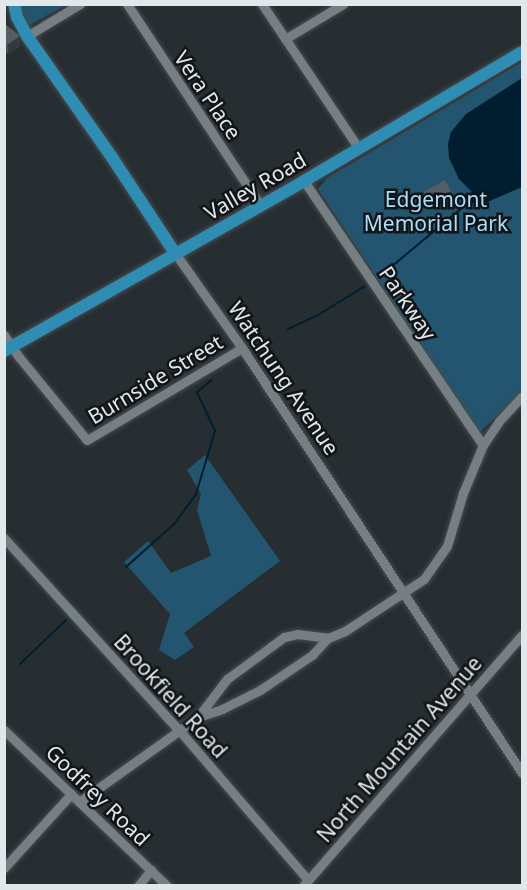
<!DOCTYPE html>
<html>
<head>
<meta charset="utf-8">
<style>
	body { margin:0 }
	#map { position:relative; width:527px; height:890px; overflow:hidden; background:#262e32; font-family:"Noto Sans",sans-serif }
	div>[style] { position:absolute }
	[style*='--x'] { left:calc(var(--x)*1px); top:calc(var(--y)*1px); width:calc(var(--w)*1px); rotate:calc(var(--a)*1deg) }
	.green>* { inset:0; background:#235570 }
	.water>* { inset:0; background:#001e30 }
	.stream>* { height:2px; margin:-1px; padding:0 1px; transform-origin:1px; border-radius:1px; background:#001e30 }
	.roads { filter:drop-shadow(0 0 2px #464c50) drop-shadow(0 0 2px #464c50) }
	.minor>* { height:9px; margin:-4.5px; padding:0 4.5px; transform-origin:4.5px; border-radius:4.5px; background:#767f84 }
	.major>* { height:12px; margin:-6px; padding:0 6px; transform-origin:6px; border-radius:6px; background:#2f8db3 }
	.wall>* { inset:0; background:#474e52 }
	.shaded-wall>* { inset:0; background:#333a3f }
	.building>* { inset:0; background:#575e63; transform-origin:0 0 }
	span { translate:-50% -50%; white-space:nowrap; text-align:center; line-height:1.15; -webkit-text-stroke:5px #121518; paint-order:stroke }
	.street-label { font-size:21px; color:#e2e7ea }
	.park-label { font-size:21px; color:#addcf9 }
	.frame { position:absolute; inset:0; border:6px solid #e2e7ea; pointer-events:none }
</style>
</head>
<body>
<div id="map">
	<div class="green">
		<div style="clip-path:polygon(19px 4px,66px 5px,28px 26px)"></div>
		<div style="clip-path:polygon(522px 62px,522px 391px,479px 433px,318px 189px,327px 178px)"></div>
		<div style="clip-path:polygon(205px 455px,280px 561px,184px 633px,194px 647px,175px 660px,159px 650px,170px 614px,124px 562px,148px 541px,171px 573px,211px 556px,197px 510px,201px 494px,187px 470px)"></div>
	</div>
	<div class="water">
		<div style="clip-path:polygon(522px 78px,522px 187px,485px 203px,468px 203px,472px 192px,459px 179px,449px 158px,448px 144px,451px 132px,466px 114px)"></div>
	</div>
	<div class="stream">
		<div style="--x:379;--y:277;--w:117;--a:-39.8"></div>
		<div style="--x:288;--y:329;--w:33;--a:-25"></div>
		<div style="--x:318;--y:315;--w:55;--a:-31.7"></div>
		<div style="--x:126;--y:567;--w:66;--a:-41.9"></div>
		<div style="--x:175;--y:523;--w:36;--a:-54"></div>
		<div style="--x:196;--y:494;--w:66;--a:-73.2"></div>
		<div style="--x:215;--y:431;--w:43;--a:-114.8"></div>
		<div style="--x:197;--y:392;--w:19;--a:-39"></div>
		<div style="--x:20;--y:664;--w:64;--a:-43.7"></div>
	</div>
	<div class="roads">
		<div class="minor">
			<div style="--x:127;--y:4;--w:241;--a:56.5"></div>
			<div style="--x:262;--y:4;--w:174;--a:56.2"></div>
			<div style="--x:27;--y:36;--w:62;--a:-31.1"></div>
			<div style="--x:285;--y:39;--w:68;--a:-31.1"></div>
			<div style="--x:304;--y:181;--w:319;--a:55.9"></div>
			<div style="--x:175;--y:253;--w:116;--a:54.8"></div>
			<div style="--x:242;--y:348;--w:509;--a:56.62"></div>
			<div style="--x:4;--y:335;--w:27;--a:56"></div>
			<div style="--x:19;--y:357;--w:107;--a:50.7"></div>
			<div style="--x:87;--y:440;--w:180;--a:-30.7"></div>
			<div style="--x:4;--y:538;--w:260;--a:47.7"></div>
			<div style="--x:179;--y:730;--w:198;--a:49.3"></div>
			<div style="--x:198;--y:717;--w:48;--a:-52.7"></div>
			<div style="--x:227;--y:679;--w:71;--a:-36.4"></div>
			<div style="--x:284;--y:637;--w:13;--a:-13"></div>
			<div style="--x:297;--y:634;--w:31;--a:7"></div>
			<div style="--x:4;--y:730;--w:226;--a:43.7"></div>
			<div style="--x:79;--y:802;--w:146;--a:-35.5"></div>
			<div style="--x:198;--y:717;--w:25;--a:-18"></div>
			<div style="--x:222;--y:709;--w:42;--a:-26.6"></div>
			<div style="--x:260;--y:690;--w:63;--a:-33.9"></div>
			<div style="--x:312;--y:655;--w:23;--a:-47"></div>
			<div style="--x:328;--y:638;--w:18;--a:-22"></div>
			<div style="--x:345;--y:631;--w:95;--a:-33.4"></div>
			<div style="--x:424;--y:579;--w:40;--a:-55.1"></div>
			<div style="--x:447;--y:546;--w:55;--a:-73.2"></div>
			<div style="--x:463;--y:493;--w:52;--a:-67.4"></div>
			<div style="--x:483;--y:445;--w:29;--a:-56"></div>
			<div style="--x:499;--y:421;--w:34;--a:-47"></div>
			<div style="--x:4;--y:868;--w:100;--a:-47.8"></div>
			<div style="--x:138;--y:886;--w:21;--a:-51"></div>
			<div style="--x:303;--y:886;--w:333;--a:-48.9"></div>
		</div>
		<div class="major">
			<div style="--x:14;--y:4;--w:13;--a:77"></div>
			<div style="--x:17;--y:17;--w:21;--a:62"></div>
			<div style="--x:27;--y:36;--w:150;--a:55"></div>
			<div style="--x:113;--y:159;--w:113;--a:56.6"></div>
			<div style="--x:4;--y:351;--w:345;--a:-29.5"></div>
			<div style="--x:304;--y:181;--w:253;--a:-30.6"></div>
		</div>
	</div>
	<div class="wall">
		<div style="clip-path:polygon(4px 23px,20px 46px,8px 54px,4px 51px)"></div>
		<div style="clip-path:polygon(424px 191px,451px 198px,431px 209px,424px 198px)"></div>
	</div>
	<div class="shaded-wall">
		<div style="clip-path:polygon(20px 36px,20px 46px,8px 54px,8px 44px)"></div>
		<div style="clip-path:polygon(451px 191px,451px 198px,431px 209px,431px 202px)"></div>
	</div>
	<div class="building">
		<div style="clip-path:polygon(4px 23px,20px 36px,8px 44px,4px 41px)"></div>
		<div style="left:445px;top:180px;width:13px;height:24px;rotate:61deg"></div>
	</div>
	<div class="street-label">
		<span style="left:208px;top:95px;rotate:56deg">Vera Place</span>
		<span style="left:255px;top:186px;rotate:-30deg">Valley Road</span>
		<span style="left:408px;top:303px;rotate:56deg">Parkway</span>
		<span style="left:284px;top:378px;rotate:56deg">Watchung Avenue</span>
		<span style="left:155px;top:379px;rotate:-31deg">Burnside Street</span>
		<span style="left:171px;top:696px;rotate:48deg">Brookfield Road</span>
		<span style="left:399px;top:749px;rotate:-49deg">North Mountain Avenue</span>
		<span style="left:98px;top:795px;rotate:44deg">Godfrey Road</span>
	</div>
	<div class="park-label">
		<span style="left:436px;top:211px">Edgemont<br>Memorial Park</span>
	</div>
	<div class="frame"></div>
</div>
</body>
</html>
